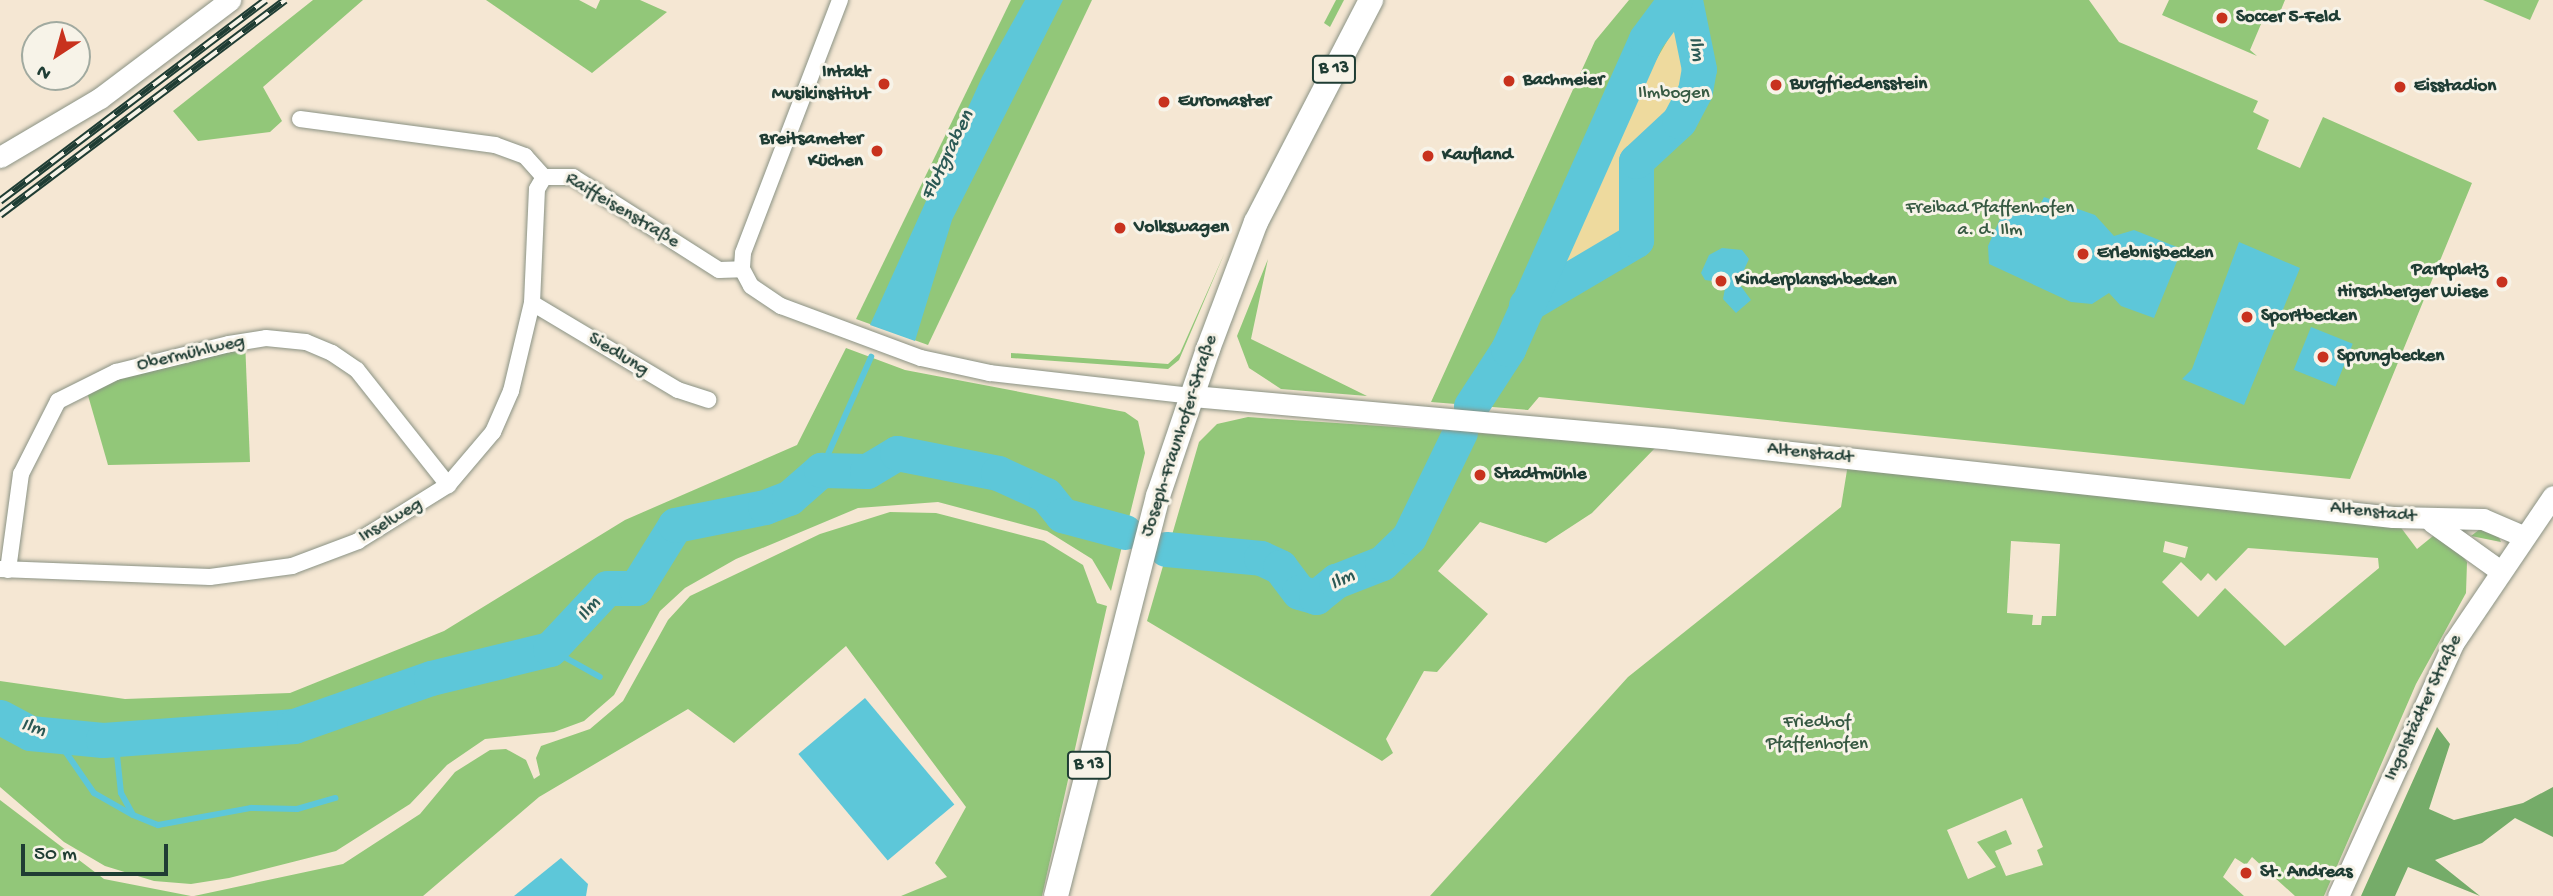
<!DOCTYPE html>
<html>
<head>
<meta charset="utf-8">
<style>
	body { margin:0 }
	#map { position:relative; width:2553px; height:896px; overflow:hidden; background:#f5e7d3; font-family:"Gochi Hand",sans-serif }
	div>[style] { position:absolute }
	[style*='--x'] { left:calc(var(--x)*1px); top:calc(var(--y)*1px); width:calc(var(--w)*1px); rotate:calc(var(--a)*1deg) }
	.green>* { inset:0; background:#92c779 }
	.forest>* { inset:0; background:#75ac69 }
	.sand>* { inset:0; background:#eeda9e }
	.water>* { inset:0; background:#5dc7d9; transform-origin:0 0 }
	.stream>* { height:6px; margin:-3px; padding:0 3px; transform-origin:3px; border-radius:3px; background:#5dc7d9 }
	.river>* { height:35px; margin:-17.5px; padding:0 17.5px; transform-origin:17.5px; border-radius:17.5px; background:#5dc7d9 }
	.roads { filter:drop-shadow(0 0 2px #8a9284) drop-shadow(0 0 2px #8a9284) }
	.street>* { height:16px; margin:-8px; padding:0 8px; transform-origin:8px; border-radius:8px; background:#fff }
	.secondary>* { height:21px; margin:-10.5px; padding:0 10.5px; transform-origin:10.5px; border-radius:10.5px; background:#fff }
	.primary>* { height:24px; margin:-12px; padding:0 12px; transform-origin:12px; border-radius:12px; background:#fff }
	.rail>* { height:8px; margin-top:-4px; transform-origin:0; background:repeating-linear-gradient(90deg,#f7f3e8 0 16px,#1f3d34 0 32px); box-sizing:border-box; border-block:2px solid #1f3d34 }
	.dots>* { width:19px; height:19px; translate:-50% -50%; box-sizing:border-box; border:4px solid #f7f3e8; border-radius:50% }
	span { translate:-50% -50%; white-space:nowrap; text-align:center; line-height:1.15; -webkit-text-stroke:6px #f7f3e8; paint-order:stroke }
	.shield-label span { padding:2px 5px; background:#f7f3e8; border:2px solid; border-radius:5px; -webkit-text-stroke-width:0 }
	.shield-label { font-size:18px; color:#1f3d34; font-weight:700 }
	.poi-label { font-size:19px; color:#1f3d34; font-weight:700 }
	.left { translate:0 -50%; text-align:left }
	.right { translate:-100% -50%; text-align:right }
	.park-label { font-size:19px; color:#365942 }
	.street-label { font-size:19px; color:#1f3d34 }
	.water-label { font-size:21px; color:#2b5955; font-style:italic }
	.north { position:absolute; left:21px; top:21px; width:70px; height:70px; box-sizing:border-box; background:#f7f3e8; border:2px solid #a1aaa0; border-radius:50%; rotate:216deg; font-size:19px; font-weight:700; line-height:28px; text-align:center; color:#1f3d34 }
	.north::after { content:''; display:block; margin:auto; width:24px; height:32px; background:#c8321e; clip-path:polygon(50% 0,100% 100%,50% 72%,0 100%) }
	.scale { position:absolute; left:21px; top:844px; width:147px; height:32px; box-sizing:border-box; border:4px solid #1f3d34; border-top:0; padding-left:9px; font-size:21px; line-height:24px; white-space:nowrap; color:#1f3d34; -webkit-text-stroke:5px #f7f3e8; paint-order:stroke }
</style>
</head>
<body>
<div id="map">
	<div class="green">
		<div style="clip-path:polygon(313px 0,363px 0,263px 87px,282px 121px,270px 132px,198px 141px,173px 111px)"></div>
		<div style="clip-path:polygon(486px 0,579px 0,596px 9px,600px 0,640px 0,667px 12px,592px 73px)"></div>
		<div style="clip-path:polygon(1011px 0,1092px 0,928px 345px,856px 319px)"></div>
		<div style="clip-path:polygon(1336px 0,1344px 0,1330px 27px,1324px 23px)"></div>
		<div style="clip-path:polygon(1629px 0,2089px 0,2119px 42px,2258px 101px,2253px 112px,2269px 120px,2257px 149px,2300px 168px,2323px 117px,2472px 183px,2350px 479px,1539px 397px,1528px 410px,1431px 402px,1595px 41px)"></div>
		<div style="clip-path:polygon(2169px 0,2285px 0,2276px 22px,2264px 17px,2250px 50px,2257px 56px,2162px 15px)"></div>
		<div style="clip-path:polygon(2483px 0,2539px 0,2530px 20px)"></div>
		<div style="clip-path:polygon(1225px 252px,1179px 360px,1168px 369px,1011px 358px,1011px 353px,1168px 364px,1180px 353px)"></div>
		<div style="clip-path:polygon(1268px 259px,1251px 339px,1367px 396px,1281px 389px,1249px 368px,1237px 336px)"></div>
		<div style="clip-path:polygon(245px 341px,250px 462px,108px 465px,85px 385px)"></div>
		<div style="clip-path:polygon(846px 348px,905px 370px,1125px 412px,1138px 421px,1145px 453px,1111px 591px,1092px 559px,1047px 531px,938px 502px,858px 508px,736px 559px,685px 588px,660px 611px,614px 695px,584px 721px,554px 732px,485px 739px,447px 765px,410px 804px,336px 851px,229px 878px,191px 884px,154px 881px,105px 866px,64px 842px,0 787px,0 681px,125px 699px,290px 693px,444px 631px,625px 520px,797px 445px)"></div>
		<div style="clip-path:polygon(1248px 417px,1440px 430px,1656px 447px,1592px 513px,1546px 543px,1480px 522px,1438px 571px,1488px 614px,1437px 672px,1424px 671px,1386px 739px,1393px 753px,1382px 761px,1147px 621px,1199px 442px,1217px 424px)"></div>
		<div style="clip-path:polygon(evenodd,1849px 458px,2393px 517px,2417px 549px,2433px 536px,2459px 552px,2467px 562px,2466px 593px,2416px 684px,2324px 896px,2295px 896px,2252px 857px,2246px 865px,2235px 858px,2223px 877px,2244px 896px,1430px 896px,1628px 677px,1841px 507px,1849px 458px,2011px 541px,2060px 544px,2056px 616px,2042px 616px,2041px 625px,2032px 625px,2033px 615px,2007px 613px,2011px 541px,1849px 458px,2165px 541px,2188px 547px,2185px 558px,2163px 552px,2165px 541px,1849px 458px,2248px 548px,2378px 558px,2379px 568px,2285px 646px,2225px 588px,2198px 617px,2162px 582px,2181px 562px,2201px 581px,2208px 573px,2216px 581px,2248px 548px,1849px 458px,2022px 798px,2043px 847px,2037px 850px,2043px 865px,2006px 876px,1995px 851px,2012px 844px,2006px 830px,1977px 842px,1996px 867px,1968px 879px,1947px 830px,2022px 798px)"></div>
		<div style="clip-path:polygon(890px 512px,936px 513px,1044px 541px,1083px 565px,1097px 603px,1107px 606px,1042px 896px,901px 896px,947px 877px,935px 863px,966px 807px,846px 646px,734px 743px,688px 709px,539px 797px,423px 896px,194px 896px,343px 864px,420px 814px,455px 772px,490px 750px,506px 749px,526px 760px,534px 779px,540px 775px,536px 758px,541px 746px,590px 729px,623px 701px,668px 620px,690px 596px,820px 534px)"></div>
		<div style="clip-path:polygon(2480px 529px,2498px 535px,2501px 542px,2471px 536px)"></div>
		<div style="clip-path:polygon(0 800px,104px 879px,191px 896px,0 896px)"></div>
	</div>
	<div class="forest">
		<div style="clip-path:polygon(2437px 727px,2450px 744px,2429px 809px,2454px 820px,2523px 803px,2553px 787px,2553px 837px,2515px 818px,2482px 843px,2435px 860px,2480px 896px,2408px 867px,2395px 896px,2361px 896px)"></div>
	</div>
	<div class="sand">
		<div style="clip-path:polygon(1677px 24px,1684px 29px,1688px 59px,1682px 85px,1670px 118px,1649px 134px,1628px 167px,1630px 240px,1546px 283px,1608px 143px)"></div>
	</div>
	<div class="water">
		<div style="clip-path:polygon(1025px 0,1063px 0,952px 220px,915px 341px,870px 325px,982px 77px)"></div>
		<div style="clip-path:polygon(2044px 197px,2095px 215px,2114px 236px,2134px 230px,2182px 249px,2154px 318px,2121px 306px,2109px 293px,2092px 304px,2071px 302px,1989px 264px,1988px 246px,2005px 208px,2035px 215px)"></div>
		<div style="clip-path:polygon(2239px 242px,2300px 268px,2244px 405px,2182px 379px,2192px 369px)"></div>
		<div style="clip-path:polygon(1722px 248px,1742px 250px,1749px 259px,1743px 272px,1732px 274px,1751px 300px,1736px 313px,1723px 299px,1726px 283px,1705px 280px,1701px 273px,1709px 255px)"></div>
		<div style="left:2311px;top:327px;width:45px;height:46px;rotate:22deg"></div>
		<div style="left:865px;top:698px;width:139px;height:87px;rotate:50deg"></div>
		<div style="clip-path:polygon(561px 858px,588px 884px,586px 896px,514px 896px)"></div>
	</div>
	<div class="stream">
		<div style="--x:821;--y:470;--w:124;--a:-66.1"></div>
		<div style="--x:550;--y:649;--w:57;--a:29.2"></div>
		<div style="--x:56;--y:738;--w:67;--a:55.4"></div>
		<div style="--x:94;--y:793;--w:43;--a:29.6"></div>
		<div style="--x:103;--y:740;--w:21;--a:47"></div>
		<div style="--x:117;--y:755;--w:38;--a:84"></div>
		<div style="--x:121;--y:793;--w:25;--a:61"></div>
		<div style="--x:133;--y:815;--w:27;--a:22"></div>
		<div style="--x:158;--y:825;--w:95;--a:-10.4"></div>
		<div style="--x:251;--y:808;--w:46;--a:1.2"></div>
		<div style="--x:297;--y:809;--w:40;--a:-16"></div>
	</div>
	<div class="river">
		<div style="--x:1526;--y:305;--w:128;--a:-30.6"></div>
		<div style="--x:1636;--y:240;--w:79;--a:-90"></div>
		<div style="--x:1636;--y:161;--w:59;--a:-42.9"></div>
		<div style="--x:1679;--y:121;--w:34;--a:-62"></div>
		<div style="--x:1695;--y:91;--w:22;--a:-80"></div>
		<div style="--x:1699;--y:69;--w:70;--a:-101.5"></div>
		<div style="--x:1471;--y:406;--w:68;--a:-57"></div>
		<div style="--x:1508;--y:349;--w:339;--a:-66"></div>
		<div style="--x:1646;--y:39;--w:49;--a:-53.4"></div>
		<div style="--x:1166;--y:549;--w:95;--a:5.4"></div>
		<div style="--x:1261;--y:558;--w:21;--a:25"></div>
		<div style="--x:1280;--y:567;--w:31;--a:53"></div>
		<div style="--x:1299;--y:592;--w:18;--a:16"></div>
		<div style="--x:1316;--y:597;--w:26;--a:-39"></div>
		<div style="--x:1336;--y:581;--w:49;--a:-21.4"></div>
		<div style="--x:1382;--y:563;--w:37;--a:-44"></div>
		<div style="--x:1409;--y:537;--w:117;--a:-64.1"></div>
		<div style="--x:0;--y:717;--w:34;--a:28"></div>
		<div style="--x:30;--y:733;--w:73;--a:5.5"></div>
		<div style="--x:103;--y:740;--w:192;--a:-4.2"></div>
		<div style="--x:294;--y:726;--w:145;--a:-19.3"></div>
		<div style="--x:431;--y:678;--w:122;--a:-13.7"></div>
		<div style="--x:550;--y:649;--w:83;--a:-46.9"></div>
		<div style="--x:607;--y:588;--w:29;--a:0"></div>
		<div style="--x:636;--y:588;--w:74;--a:-58.2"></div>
		<div style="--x:675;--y:525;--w:92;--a:-11.3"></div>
		<div style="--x:765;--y:507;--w:26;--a:-21"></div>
		<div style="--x:789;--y:498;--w:43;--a:-41.2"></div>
		<div style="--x:821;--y:470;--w:46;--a:1.2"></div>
		<div style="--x:867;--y:471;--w:35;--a:-31"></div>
		<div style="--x:897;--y:453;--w:103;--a:11.2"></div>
		<div style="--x:998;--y:473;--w:53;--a:24.6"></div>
		<div style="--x:1046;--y:495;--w:26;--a:51"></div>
		<div style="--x:1062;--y:515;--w:65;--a:15.1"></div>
	</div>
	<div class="roads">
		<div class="street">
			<div style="--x:840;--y:0;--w:271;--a:111"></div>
			<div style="--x:743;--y:253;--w:16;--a:94"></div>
			<div style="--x:742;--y:269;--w:19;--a:62"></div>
			<div style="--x:751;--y:286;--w:36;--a:34"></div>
			<div style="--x:781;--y:306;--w:149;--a:20.4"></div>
			<div style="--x:921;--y:358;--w:71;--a:12.3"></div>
			<div style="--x:990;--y:373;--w:203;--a:6.5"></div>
			<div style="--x:300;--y:119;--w:197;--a:7.6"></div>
			<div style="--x:495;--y:145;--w:32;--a:20"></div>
			<div style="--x:525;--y:156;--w:28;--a:48"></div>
			<div style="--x:544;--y:177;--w:29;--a:0"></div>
			<div style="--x:573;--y:177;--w:173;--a:32.5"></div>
			<div style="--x:719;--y:270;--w:23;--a:-2"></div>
			<div style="--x:532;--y:303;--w:170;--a:30.8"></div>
			<div style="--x:678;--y:390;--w:32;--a:18"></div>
			<div style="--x:0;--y:569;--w:210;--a:2.2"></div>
			<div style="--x:210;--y:577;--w:83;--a:-7.6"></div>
			<div style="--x:292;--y:566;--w:71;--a:-20.7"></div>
			<div style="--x:358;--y:541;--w:106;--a:-31.9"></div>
			<div style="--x:448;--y:485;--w:70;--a:-49.7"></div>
			<div style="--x:493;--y:432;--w:45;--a:-66.3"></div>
			<div style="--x:511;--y:391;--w:90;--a:-76.6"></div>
			<div style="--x:532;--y:303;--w:114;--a:-87.5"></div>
			<div style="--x:537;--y:189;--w:14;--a:-60"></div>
			<div style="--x:8;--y:570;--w:97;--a:-82.3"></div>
			<div style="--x:21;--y:474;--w:82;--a:-63.1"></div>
			<div style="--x:58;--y:401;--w:65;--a:-26.6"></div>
			<div style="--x:116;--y:372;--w:116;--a:-13.9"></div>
			<div style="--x:229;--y:344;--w:37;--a:-9"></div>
			<div style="--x:266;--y:338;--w:40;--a:5.7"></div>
			<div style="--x:306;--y:342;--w:28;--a:23"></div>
			<div style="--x:332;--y:353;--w:30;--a:34"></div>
			<div style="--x:357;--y:370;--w:147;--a:51.6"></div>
		</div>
		<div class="secondary">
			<div style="--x:0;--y:157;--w:116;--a:-30.5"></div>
			<div style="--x:100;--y:98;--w:163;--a:-37"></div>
			<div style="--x:1192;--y:396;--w:481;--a:5.1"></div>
			<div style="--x:1671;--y:439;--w:726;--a:6.17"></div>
			<div style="--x:2393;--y:517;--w:90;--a:1.3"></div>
			<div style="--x:2483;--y:519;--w:43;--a:23"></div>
			<div style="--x:2432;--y:522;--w:82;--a:35.6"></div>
			<div style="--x:2338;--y:896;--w:279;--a:-65.5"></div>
			<div style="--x:2454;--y:642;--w:176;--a:-55.9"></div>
		</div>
		<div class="primary">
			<div style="--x:1056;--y:896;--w:413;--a:-75.7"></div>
			<div style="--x:1158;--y:496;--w:155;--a:-71.2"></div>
			<div style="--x:1208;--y:349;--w:136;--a:-69.3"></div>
			<div style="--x:1256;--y:222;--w:250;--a:-62.6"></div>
		</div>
	</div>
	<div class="rail">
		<div style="--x:0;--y:201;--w:333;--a:-37.1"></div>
		<div style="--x:0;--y:215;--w:357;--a:-37"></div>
	</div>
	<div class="dots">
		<div style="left:2222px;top:18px;background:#c8321e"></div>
		<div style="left:1509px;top:81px;background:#c8321e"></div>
		<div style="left:884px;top:84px;background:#c8321e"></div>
		<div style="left:1776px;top:85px;background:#c8321e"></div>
		<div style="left:2400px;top:87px;background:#c8321e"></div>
		<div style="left:1164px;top:102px;background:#c8321e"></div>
		<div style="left:877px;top:151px;background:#c8321e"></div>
		<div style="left:1428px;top:156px;background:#c8321e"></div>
		<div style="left:1120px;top:228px;background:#c8321e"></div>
		<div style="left:2083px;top:254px;background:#c8321e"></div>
		<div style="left:1721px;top:281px;background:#c8321e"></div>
		<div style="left:2502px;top:282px;background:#c8321e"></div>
		<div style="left:2247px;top:317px;background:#c8321e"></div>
		<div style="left:2323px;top:357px;background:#c8321e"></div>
		<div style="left:1480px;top:475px;background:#c8321e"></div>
		<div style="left:2246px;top:873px;background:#c8321e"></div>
	</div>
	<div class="shield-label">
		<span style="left:1334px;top:69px">B 13</span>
		<span style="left:1089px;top:765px">B 13</span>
	</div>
	<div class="poi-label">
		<span class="left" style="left:2236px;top:18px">Soccer 5-Feld</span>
		<span class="right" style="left:870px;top:84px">Intakt<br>Musikinstitut</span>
		<span class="left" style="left:1523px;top:81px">Bachmeier</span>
		<span class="left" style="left:1790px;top:85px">Burgfriedensstein</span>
		<span class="left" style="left:2414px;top:87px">Eisstadion</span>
		<span class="left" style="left:1178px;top:102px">Euromaster</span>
		<span class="right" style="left:863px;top:151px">Breitsameter<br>Küchen</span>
		<span class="left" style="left:1442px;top:156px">Kaufland</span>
		<span class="left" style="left:1134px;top:228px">Volkswagen</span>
		<span class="left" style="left:2097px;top:254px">Erlebnisbecken</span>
		<span class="right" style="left:2488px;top:282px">Parkplatz<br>Hirschberger Wiese</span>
		<span class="left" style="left:1735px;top:281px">Kinderplanschbecken</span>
		<span class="left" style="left:2261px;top:317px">Sportbecken</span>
		<span class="left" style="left:2337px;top:357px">Sprungbecken</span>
		<span class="left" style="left:1494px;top:475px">Stadtmühle</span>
		<span class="left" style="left:2260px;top:873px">St. Andreas</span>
	</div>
	<div class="park-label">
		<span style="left:1674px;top:94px">Ilmbogen</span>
		<span style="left:1990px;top:220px">Freibad Pfaffenhofen<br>a. d. Ilm</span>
		<span style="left:1817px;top:734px">Friedhof<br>Pfaffenhofen</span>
	</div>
	<div class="street-label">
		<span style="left:622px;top:211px;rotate:31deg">Raiffeisenstraße</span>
		<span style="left:191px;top:354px;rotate:-13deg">Obermühlweg</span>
		<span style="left:618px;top:355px;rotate:31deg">Siedlung</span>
		<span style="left:1180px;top:436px;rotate:-72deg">Joseph-Fraunhofer-Straße</span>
		<span style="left:1810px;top:454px;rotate:6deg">Altenstadt</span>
		<span style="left:2373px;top:513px;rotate:6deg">Altenstadt</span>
		<span style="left:391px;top:521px;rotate:-31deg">Inselweg</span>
		<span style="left:2424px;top:708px;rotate:-65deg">Ingolstädter Straße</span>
	</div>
	<div class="water-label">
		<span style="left:1695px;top:49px;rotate:80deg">Ilm</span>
		<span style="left:949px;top:156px;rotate:-64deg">Flutgraben</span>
		<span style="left:1343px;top:581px;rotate:-27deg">Ilm</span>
		<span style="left:590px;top:610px;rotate:-52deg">Ilm</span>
		<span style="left:33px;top:729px;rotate:16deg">Ilm</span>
	</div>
	<div class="north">N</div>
	<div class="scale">50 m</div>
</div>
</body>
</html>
